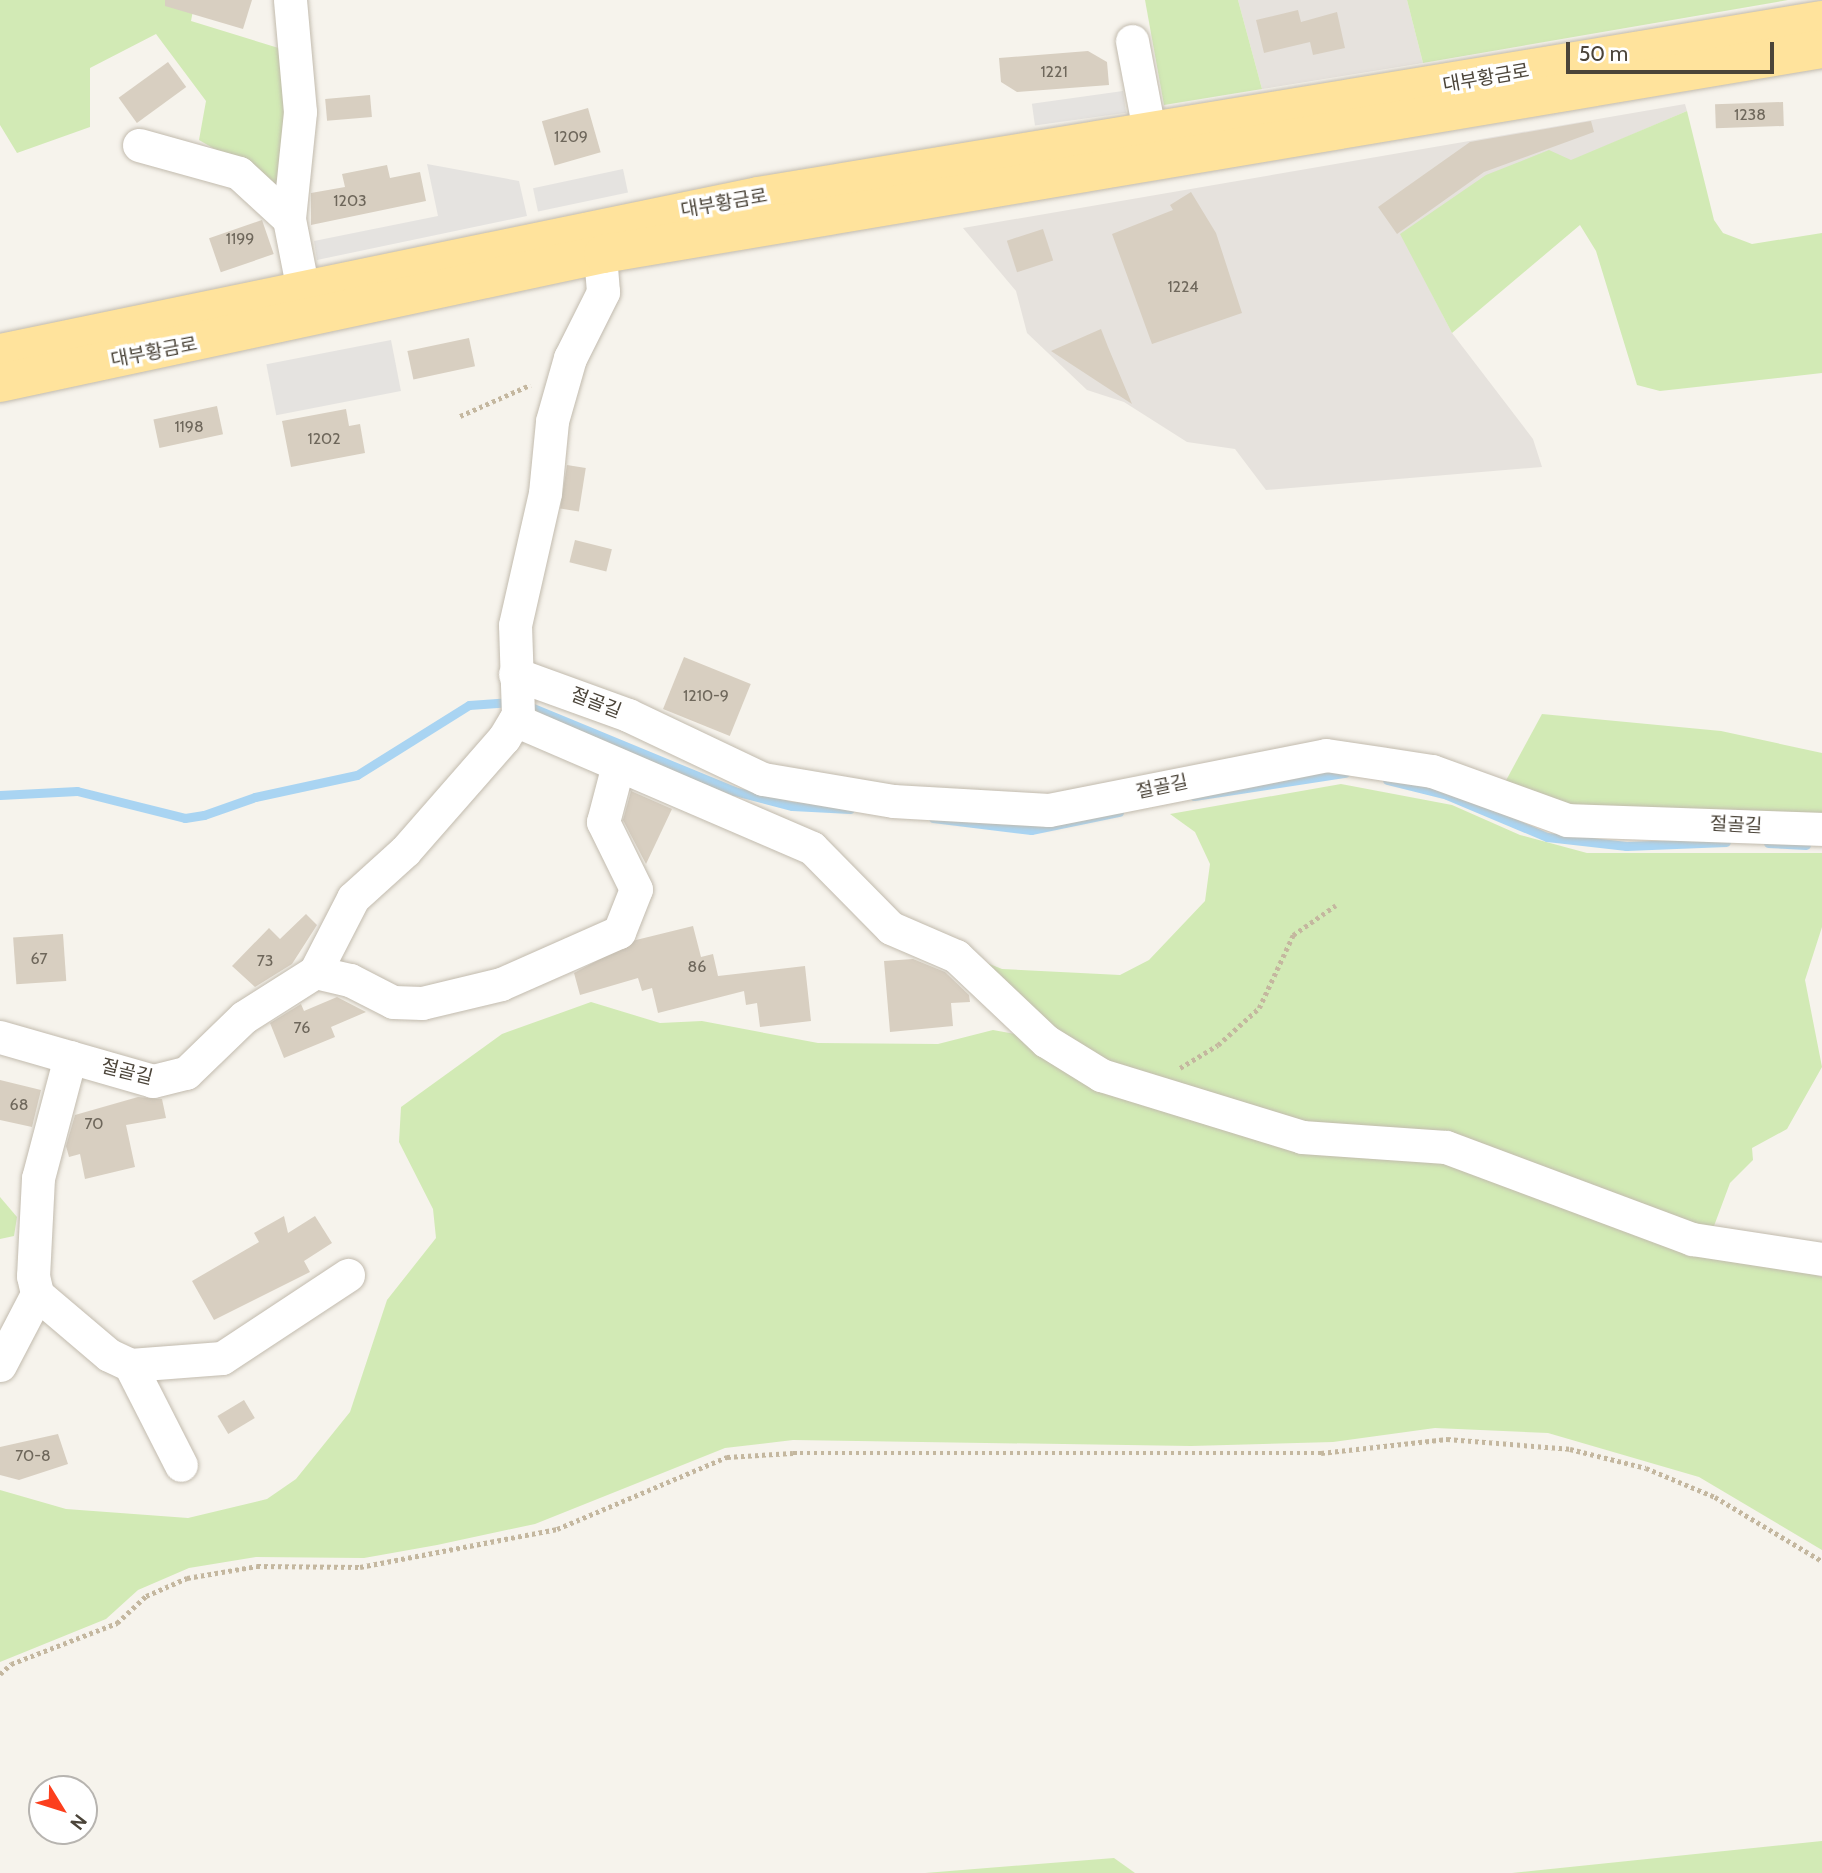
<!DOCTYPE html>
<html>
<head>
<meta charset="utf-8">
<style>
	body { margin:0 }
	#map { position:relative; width:1822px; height:1873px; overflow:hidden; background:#f6f3ec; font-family:Cabin,"Noto Sans KR",sans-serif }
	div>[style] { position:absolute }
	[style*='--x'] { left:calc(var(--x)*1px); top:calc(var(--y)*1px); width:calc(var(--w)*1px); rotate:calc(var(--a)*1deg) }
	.industrial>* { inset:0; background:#e6e2dd }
	.green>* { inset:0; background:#d2eab5 }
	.parking>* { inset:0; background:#e5e3e0; transform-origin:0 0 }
	.stream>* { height:9px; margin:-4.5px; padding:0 4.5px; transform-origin:4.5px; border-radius:4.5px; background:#a9d4f2 }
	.building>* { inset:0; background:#d8cfc1; transform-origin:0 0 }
	.path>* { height:4.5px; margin-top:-2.25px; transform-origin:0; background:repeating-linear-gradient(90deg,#c4b79f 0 3.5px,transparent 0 7px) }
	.roads { filter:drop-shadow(0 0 2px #c2bbae) drop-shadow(0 0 2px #c2bbae) }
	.minor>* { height:33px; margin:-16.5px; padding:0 16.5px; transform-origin:16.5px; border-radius:16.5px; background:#fff }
	.major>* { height:38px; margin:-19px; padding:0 19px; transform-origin:19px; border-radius:19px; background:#ffe39c }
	span { translate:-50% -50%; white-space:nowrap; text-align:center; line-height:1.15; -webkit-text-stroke:7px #fff; paint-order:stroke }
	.number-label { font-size:16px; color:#6e675b }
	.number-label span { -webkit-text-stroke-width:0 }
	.street-label { font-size:19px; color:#4b4439 }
	.north { position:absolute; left:28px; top:1775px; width:70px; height:70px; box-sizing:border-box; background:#fff; border:2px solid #b7b4b0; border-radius:50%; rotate:128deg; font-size:19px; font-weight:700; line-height:28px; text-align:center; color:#4b4439 }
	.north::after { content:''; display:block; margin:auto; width:24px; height:32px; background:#fc3f1d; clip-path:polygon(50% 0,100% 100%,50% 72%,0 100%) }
	.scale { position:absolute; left:1566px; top:42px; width:208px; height:32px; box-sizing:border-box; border:4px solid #4b4439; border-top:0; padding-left:9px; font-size:21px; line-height:24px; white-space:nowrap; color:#4b4439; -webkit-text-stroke:5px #fff; paint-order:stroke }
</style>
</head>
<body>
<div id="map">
	<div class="industrial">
		<div style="clip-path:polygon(1238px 0,1407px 0,1423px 63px,1262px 89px)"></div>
		<div style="clip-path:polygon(1685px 104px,1687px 111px,1401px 234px,1452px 333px,1533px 439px,1542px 467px,1266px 490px,1235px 449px,1187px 442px,1124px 402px,1087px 390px,1027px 333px,1016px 291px,963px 228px)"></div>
	</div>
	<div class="green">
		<div style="clip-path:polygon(0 0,195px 0,191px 21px,285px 50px,293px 97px,280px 187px,199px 140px,206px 101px,156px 34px,90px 68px,90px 127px,17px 153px,0 125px)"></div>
		<div style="clip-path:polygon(1145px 0,1238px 0,1262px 89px,1164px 105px)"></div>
		<div style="clip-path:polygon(1407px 0,1788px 0,1423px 63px)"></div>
		<div style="clip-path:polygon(1687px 111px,1714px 220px,1723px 233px,1752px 244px,1822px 233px,1822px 373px,1660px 391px,1637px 385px,1596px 251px,1580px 225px,1452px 333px,1400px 234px,1486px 175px,1549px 150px,1571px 160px)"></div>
		<div style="clip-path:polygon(1542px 714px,1721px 731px,1822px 753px,1822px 818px,1556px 808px,1503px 786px)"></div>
		<div style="clip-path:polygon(1341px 784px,1452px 805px,1520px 835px,1587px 853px,1822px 853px,1822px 927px,1805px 980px,1822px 1067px,1787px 1129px,1752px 1148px,1753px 1160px,1730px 1183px,1711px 1234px,1634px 1208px,1309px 1129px,1083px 1057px,977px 959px,1002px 969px,1120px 975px,1149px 960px,1205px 901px,1210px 864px,1195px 832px,1170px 814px)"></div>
		<div style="clip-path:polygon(591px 1002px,660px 1023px,702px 1021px,818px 1043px,938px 1044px,993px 1030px,1015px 1034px,1072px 1075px,1431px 1153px,1822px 1277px,1822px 1550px,1699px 1477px,1548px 1433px,1435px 1428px,1333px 1442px,1191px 1446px,793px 1440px,725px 1448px,535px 1524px,437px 1545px,364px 1558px,256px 1557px,189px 1568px,138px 1590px,106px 1619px,0 1662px,0 1490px,66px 1509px,188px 1518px,267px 1499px,296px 1479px,350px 1412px,387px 1300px,436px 1238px,433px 1209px,399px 1142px,401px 1107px,502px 1034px)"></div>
		<div style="clip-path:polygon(0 1197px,17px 1217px,14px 1236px,0 1239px)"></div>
		<div style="clip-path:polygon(1822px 1841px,1822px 1873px,1512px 1873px)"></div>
		<div style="clip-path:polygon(1114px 1858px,1135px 1873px,925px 1873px)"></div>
	</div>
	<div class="parking">
		<div style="left:1123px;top:91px;width:22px;height:92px;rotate:82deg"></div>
		<div style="clip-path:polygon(427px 164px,519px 181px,527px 216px,317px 260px,314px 241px,438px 216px)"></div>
		<div style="left:623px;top:169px;width:24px;height:92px;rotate:78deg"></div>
		<div style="left:391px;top:340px;width:52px;height:127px;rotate:79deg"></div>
	</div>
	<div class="stream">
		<div style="--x:528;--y:706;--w:223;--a:22.4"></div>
		<div style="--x:734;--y:791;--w:60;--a:14.5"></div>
		<div style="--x:792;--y:806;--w:58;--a:3"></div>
		<div style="--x:1387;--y:780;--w:62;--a:14"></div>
		<div style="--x:1447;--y:795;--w:108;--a:22.8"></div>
		<div style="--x:1547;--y:837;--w:80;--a:6.5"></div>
		<div style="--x:1626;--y:846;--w:100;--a:-2.3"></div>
		<div style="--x:0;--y:795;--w:77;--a:-3"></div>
		<div style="--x:77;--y:791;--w:111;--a:14"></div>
		<div style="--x:185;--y:818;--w:19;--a:-9"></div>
		<div style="--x:204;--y:815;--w:54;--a:-19.4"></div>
		<div style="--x:255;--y:797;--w:104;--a:-12.2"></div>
		<div style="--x:357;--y:775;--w:132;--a:-32"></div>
		<div style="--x:469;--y:705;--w:39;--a:-4"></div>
		<div style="--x:1194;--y:796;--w:153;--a:-8.7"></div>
		<div style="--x:933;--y:818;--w:99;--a:7"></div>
		<div style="--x:1031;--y:830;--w:90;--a:-11.6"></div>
		<div style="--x:1768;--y:843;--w:38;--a:3"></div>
	</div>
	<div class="building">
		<div style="clip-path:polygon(165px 0,252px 0,243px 29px,165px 6px)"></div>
		<div style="clip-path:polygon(1298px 10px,1301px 22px,1337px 12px,1345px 48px,1313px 55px,1310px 42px,1264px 53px,1256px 20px)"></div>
		<div style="clip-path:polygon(1088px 51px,1107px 62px,1109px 85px,1017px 92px,1001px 82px,999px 58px)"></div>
		<div style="left:168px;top:62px;width:31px;height:61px;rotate:54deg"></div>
		<div style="left:370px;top:95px;width:22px;height:45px;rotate:85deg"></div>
		<div style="left:1783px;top:102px;width:24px;height:68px;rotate:88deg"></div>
		<div style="left:588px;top:108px;width:46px;height:48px;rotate:74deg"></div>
		<div style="clip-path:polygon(1591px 121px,1594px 132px,1484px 172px,1397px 234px,1378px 207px,1470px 142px)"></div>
		<div style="clip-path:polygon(387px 165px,390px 178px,420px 172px,426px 201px,311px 225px,311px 193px,345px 187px,342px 174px)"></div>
		<div style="clip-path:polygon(1191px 192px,1216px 233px,1242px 313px,1152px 344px,1112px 234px,1173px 210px,1170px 205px)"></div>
		<div style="left:262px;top:220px;width:36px;height:56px;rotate:71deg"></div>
		<div style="left:1043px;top:229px;width:33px;height:38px;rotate:72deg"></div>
		<div style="clip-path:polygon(1101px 329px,1108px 347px,1132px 404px,1051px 351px)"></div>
		<div style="left:469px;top:338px;width:29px;height:63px;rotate:78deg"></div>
		<div style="left:217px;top:406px;width:29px;height:65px;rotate:78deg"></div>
		<div style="clip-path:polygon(346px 409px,349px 426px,360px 424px,365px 453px,291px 467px,282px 421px)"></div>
		<div style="left:567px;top:465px;width:19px;height:44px;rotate:9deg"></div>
		<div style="left:575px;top:540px;width:38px;height:23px;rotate:14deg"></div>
		<div style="left:684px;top:657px;width:72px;height:56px;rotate:22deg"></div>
		<div style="clip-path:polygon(631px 791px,672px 809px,646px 864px,623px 820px)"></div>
		<div style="clip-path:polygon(306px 914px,317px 925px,292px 964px,255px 987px,232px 966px,269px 928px,280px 939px)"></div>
		<div style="clip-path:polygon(693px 926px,701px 957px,713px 954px,718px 976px,805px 966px,811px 1021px,760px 1027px,757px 1003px,746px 1005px,744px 991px,658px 1013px,652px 988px,642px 991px,638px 978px,580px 995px,574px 973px,636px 940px)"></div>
		<div style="left:63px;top:934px;width:47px;height:50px;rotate:86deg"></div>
		<div style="clip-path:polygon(913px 959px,945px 972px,969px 995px,970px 1002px,951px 1003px,953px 1026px,890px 1032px,884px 961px)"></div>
		<div style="clip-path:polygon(337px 997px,366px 1012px,331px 1027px,335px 1037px,284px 1058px,270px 1023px,301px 1004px,304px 1011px)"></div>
		<div style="clip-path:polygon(0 1080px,41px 1090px,32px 1127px,0 1120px)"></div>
		<div style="clip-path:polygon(138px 1097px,162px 1099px,166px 1118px,126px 1125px,135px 1167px,85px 1179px,80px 1154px,69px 1157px,66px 1146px,75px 1115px)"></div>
		<div style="clip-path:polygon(284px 1216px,288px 1233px,315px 1216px,332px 1243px,304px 1261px,310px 1272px,214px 1320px,192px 1281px,259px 1242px,254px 1233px)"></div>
		<div style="left:244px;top:1400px;width:21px;height:31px;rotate:59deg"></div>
		<div style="clip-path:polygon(58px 1434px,68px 1464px,19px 1480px,0 1475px,0 1447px)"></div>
	</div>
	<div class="path">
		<div style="--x:460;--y:416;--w:77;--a:-23.9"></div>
		<div style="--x:1180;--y:1068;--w:44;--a:-31.2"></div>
		<div style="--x:1218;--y:1045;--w:55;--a:-42.1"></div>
		<div style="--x:1259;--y:1008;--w:81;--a:-65"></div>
		<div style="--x:1293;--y:935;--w:52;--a:-34.9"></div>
		<div style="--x:0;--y:1674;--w:15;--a:-42"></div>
		<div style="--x:11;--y:1664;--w:114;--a:-21.1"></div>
		<div style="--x:117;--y:1623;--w:40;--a:-43"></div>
		<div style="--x:146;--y:1596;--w:45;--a:-23.7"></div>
		<div style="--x:187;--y:1578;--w:71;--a:-9.7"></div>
		<div style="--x:257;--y:1566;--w:103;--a:0.6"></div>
		<div style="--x:360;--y:1567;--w:201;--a:-10.9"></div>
		<div style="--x:557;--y:1529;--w:185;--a:-23"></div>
		<div style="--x:727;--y:1457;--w:66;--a:-3.5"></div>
		<div style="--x:793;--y:1453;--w:528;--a:0"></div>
		<div style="--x:1321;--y:1453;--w:127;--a:-6.3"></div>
		<div style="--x:1447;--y:1439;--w:123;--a:4.6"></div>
		<div style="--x:1570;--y:1449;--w:78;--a:14"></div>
		<div style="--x:1646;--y:1468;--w:75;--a:22.8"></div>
		<div style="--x:1715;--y:1497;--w:125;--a:30.9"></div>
	</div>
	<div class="roads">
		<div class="minor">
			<div style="--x:290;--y:0;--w:112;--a:84.9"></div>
			<div style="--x:300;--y:112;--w:108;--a:95.9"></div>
			<div style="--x:289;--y:219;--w:99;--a:78.9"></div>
			<div style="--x:1132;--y:41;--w:117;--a:79.2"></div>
			<div style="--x:139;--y:145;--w:104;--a:15.6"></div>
			<div style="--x:239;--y:173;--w:68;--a:42.6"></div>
			<div style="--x:515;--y:674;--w:120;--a:19.9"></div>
			<div style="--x:628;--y:715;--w:149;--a:25.4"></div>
			<div style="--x:763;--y:779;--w:132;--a:9.6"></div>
			<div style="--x:893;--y:801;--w:156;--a:3.3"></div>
			<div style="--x:1049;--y:810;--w:282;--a:-11.2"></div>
			<div style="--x:1326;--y:755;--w:107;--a:8.6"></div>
			<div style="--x:1432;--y:771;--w:144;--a:19.9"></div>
			<div style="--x:1567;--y:820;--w:255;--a:2"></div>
			<div style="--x:515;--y:720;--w:323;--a:23.3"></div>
			<div style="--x:812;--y:848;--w:112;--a:45.4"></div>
			<div style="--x:891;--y:928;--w:71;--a:23.3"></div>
			<div style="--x:956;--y:956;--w:124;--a:43.4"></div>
			<div style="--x:1046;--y:1041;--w:65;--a:31.7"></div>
			<div style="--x:1101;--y:1075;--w:210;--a:17.1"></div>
			<div style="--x:1302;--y:1137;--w:144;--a:4"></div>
			<div style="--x:1446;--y:1147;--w:263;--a:20.5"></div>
			<div style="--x:1692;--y:1239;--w:132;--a:8.7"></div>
			<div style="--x:315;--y:972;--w:36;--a:13"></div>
			<div style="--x:350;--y:980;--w:48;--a:27.1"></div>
			<div style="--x:393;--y:1002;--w:29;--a:2"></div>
			<div style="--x:422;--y:1003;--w:81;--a:-13.5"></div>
			<div style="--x:501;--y:984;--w:129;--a:-23.8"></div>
			<div style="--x:619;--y:932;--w:46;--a:-68.4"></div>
			<div style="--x:636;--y:889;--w:75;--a:-116.2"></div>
			<div style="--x:603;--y:822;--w:59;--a:-75.3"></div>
			<div style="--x:0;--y:1037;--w:159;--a:16"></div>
			<div style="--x:153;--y:1081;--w:34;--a:-14"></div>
			<div style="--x:186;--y:1073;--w:81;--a:-44"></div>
			<div style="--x:244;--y:1017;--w:84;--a:-32.4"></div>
			<div style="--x:315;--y:972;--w:83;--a:-62.8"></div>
			<div style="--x:353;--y:898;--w:70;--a:-42.1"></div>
			<div style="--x:405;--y:851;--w:150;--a:-48.8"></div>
			<div style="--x:504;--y:738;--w:27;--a:-59"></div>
			<div style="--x:518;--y:715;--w:90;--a:-91.9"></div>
			<div style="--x:515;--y:625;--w:135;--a:-77.2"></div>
			<div style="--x:545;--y:493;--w:72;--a:-84.4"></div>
			<div style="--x:552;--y:421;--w:66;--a:-74.1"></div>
			<div style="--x:570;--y:358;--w:74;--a:-63.4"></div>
			<div style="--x:603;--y:292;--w:62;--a:-94.6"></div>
			<div style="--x:70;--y:1057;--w:125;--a:104.8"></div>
			<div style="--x:38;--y:1178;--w:98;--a:92.9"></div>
			<div style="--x:33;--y:1276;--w:18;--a:77"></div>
			<div style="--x:37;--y:1294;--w:94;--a:40.3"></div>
			<div style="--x:109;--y:1355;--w:23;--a:25"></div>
			<div style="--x:130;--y:1365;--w:92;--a:-4.4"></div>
			<div style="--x:222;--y:1358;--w:151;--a:-33.4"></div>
			<div style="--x:0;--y:1365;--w:80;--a:-62.5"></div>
			<div style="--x:130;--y:1365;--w:112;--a:63"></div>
		</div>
		<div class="major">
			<div style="--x:0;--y:353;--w:774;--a:-11.7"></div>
			<div style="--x:758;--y:196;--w:1078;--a:-9.39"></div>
			<div style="--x:0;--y:383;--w:617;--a:-12.08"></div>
			<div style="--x:603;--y:254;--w:1236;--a:-9.55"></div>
		</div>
	</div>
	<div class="number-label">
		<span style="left:1054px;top:72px">1221</span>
		<span style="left:1750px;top:115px">1238</span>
		<span style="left:571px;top:137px">1209</span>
		<span style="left:350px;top:201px">1203</span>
		<span style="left:240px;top:239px">1199</span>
		<span style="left:1183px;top:287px">1224</span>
		<span style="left:189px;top:427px">1198</span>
		<span style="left:324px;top:439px">1202</span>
		<span style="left:706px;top:696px">1210-9</span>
		<span style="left:39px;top:959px">67</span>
		<span style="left:265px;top:961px">73</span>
		<span style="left:697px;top:967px">86</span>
		<span style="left:302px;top:1028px">76</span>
		<span style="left:19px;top:1105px">68</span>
		<span style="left:94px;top:1124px">70</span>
		<span style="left:33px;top:1456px">70-8</span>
	</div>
	<div class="street-label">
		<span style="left:1486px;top:78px;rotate:-10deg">대부황금로</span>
		<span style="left:724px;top:203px;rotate:-10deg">대부황금로</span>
		<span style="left:154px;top:352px;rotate:-11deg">대부황금로</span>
		<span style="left:596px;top:703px;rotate:21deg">절골길</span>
		<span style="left:1162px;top:787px;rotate:-12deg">절골길</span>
		<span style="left:1736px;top:825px;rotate:3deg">절골길</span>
		<span style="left:127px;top:1072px;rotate:14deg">절골길</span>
	</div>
	<div class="north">N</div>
	<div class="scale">50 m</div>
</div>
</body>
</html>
